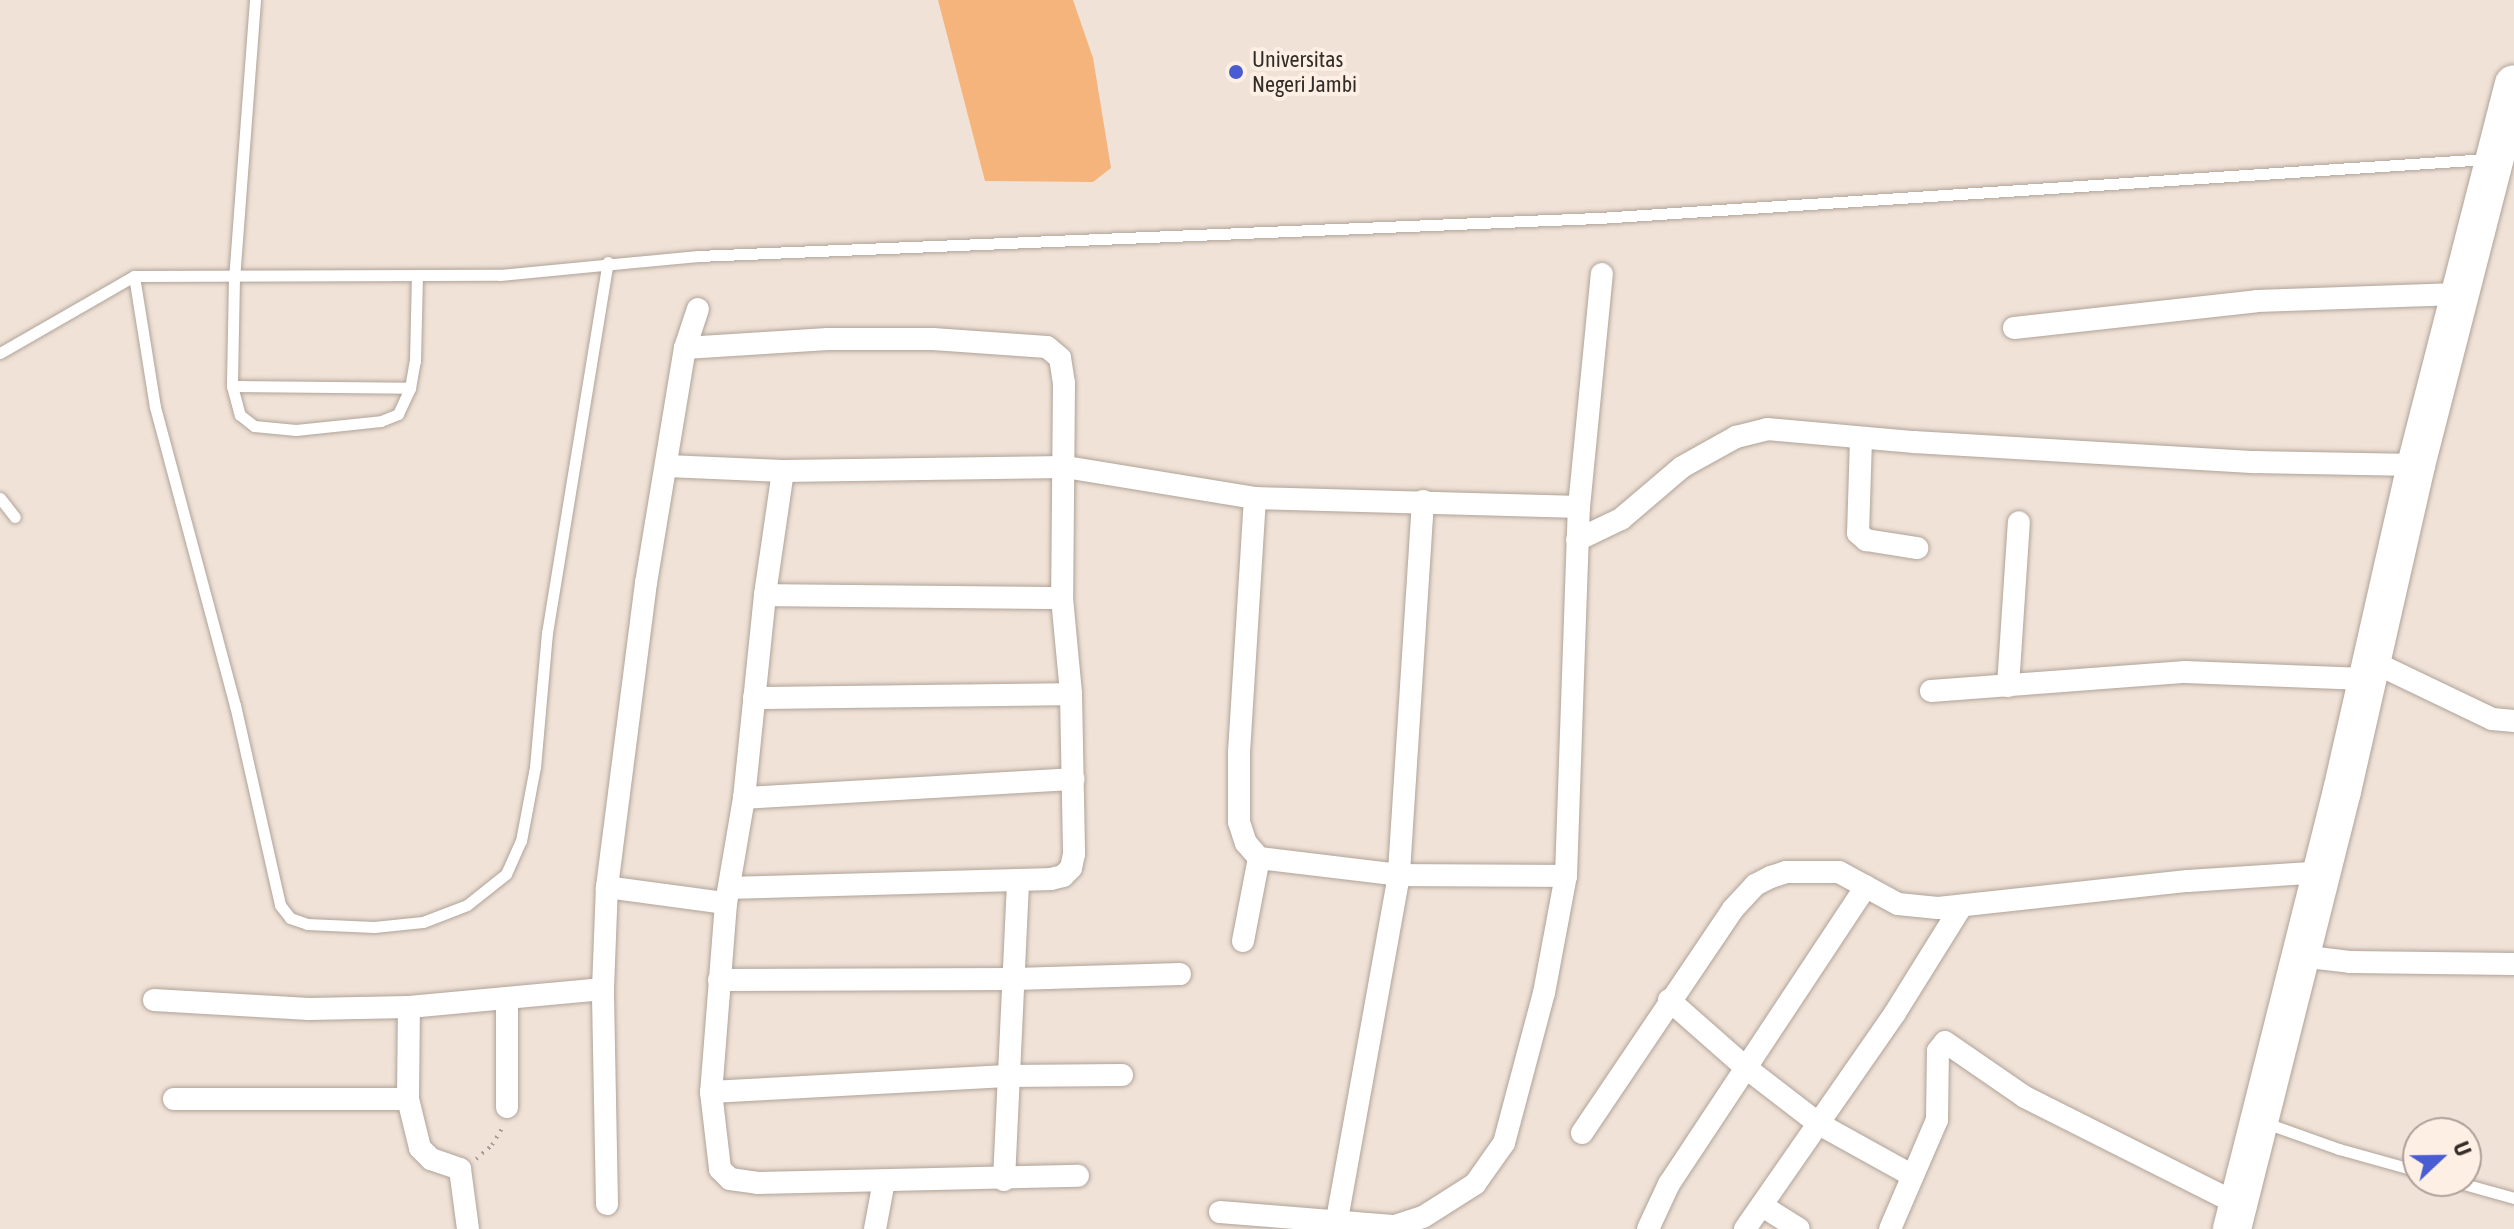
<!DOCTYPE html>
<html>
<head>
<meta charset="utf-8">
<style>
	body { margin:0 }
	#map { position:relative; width:2514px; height:1229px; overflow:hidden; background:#f0e2d7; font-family:"Asap Condensed",sans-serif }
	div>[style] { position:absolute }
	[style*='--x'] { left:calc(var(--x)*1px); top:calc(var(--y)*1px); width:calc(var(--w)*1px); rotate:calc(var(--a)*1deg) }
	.water>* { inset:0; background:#f4b47c }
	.path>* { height:4px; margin-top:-2px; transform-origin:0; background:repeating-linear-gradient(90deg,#a89d95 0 2px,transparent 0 8px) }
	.roads { filter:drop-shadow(0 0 2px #b0a398) drop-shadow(0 0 2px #b0a398) }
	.service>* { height:11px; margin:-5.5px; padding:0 5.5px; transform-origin:5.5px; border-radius:5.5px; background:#fff }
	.minor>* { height:22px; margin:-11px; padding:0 11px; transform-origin:11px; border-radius:11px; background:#fff }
	.trunk>* { height:38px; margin:-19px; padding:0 19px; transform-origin:19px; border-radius:19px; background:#fff }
	.dots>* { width:22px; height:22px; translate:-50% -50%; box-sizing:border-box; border:4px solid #feefe4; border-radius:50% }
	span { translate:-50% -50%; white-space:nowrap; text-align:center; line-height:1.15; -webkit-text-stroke:8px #feefe4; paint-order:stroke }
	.poi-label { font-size:22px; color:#332d29 }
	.left { translate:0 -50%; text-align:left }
	.north { position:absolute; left:2402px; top:1117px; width:80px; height:80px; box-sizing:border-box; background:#feefe4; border:2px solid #ada199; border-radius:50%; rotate:68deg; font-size:22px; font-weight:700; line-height:32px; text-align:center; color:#332d29 }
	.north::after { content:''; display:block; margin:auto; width:28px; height:36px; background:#495cd1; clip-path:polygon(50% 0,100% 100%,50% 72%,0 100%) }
</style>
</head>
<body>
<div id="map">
	<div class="water">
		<div style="clip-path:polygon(938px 0,1073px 0,1093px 58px,1111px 168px,1093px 182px,985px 181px)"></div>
	</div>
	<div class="path">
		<div style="--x:476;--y:1159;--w:21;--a:-41"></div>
		<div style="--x:492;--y:1145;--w:21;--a:-59"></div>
	</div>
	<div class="roads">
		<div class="service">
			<div style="--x:255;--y:0;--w:279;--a:94.3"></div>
			<div style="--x:234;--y:278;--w:108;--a:91.1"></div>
			<div style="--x:232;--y:386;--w:30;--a:75"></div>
			<div style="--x:240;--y:415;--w:18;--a:38"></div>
			<div style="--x:254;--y:426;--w:42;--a:5.4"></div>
			<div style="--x:296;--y:430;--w:85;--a:-6"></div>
			<div style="--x:381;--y:421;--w:18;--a:-22"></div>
			<div style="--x:398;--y:414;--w:29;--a:-65"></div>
			<div style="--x:410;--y:388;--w:27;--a:-80"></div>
			<div style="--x:415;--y:361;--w:86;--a:-88.7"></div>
			<div style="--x:134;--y:276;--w:133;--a:80.9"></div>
			<div style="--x:155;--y:407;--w:309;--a:75"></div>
			<div style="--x:235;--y:705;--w:205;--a:77.3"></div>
			<div style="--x:280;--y:905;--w:16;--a:52"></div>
			<div style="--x:290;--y:918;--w:18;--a:19"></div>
			<div style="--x:307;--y:924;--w:67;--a:2.6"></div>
			<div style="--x:374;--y:927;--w:49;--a:-5.8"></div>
			<div style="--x:423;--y:922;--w:47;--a:-21.1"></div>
			<div style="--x:467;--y:905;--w:50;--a:-38.5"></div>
			<div style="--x:506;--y:874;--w:36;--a:-66"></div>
			<div style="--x:521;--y:841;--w:75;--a:-79.3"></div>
			<div style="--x:535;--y:767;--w:135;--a:-84.9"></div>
			<div style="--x:547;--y:633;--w:376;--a:-80.7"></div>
			<div style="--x:0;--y:353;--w:155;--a:-29.9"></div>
			<div style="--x:134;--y:276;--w:366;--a:-0.2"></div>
			<div style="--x:500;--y:275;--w:199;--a:-5.5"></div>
			<div style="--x:698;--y:256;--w:902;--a:-2.42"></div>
			<div style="--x:1599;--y:218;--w:891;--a:-3.8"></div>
			<div style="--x:232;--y:386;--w:178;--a:0.6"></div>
			<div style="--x:0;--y:498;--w:24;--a:52"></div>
			<div style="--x:2263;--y:1122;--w:81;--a:19.6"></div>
			<div style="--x:2339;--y:1149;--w:82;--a:15.6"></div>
			<div style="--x:2453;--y:1181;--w:63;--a:15.6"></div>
		</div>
		<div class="minor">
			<div style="--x:2014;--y:328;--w:244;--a:-6.3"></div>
			<div style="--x:2257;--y:301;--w:201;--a:-2"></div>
			<div style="--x:685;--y:348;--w:143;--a:-3.6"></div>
			<div style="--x:828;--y:339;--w:105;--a:0"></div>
			<div style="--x:933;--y:339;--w:114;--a:4"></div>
			<div style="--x:1047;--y:347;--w:17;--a:40"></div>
			<div style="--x:1060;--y:358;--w:25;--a:81"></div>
			<div style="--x:1064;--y:383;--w:215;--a:90.5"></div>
			<div style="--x:1062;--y:598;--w:96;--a:84.6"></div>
			<div style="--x:1071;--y:694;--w:160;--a:88.9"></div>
			<div style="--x:1074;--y:854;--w:14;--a:102"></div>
			<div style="--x:1071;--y:868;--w:11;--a:135"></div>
			<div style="--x:1063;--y:876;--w:12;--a:166"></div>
			<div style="--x:1051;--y:879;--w:322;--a:178.4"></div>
			<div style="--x:1861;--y:439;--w:94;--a:91.8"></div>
			<div style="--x:1858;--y:533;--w:11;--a:41"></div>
			<div style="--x:1866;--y:540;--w:52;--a:8.9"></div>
			<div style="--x:667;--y:466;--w:116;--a:2.5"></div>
			<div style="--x:783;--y:471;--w:282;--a:-0.8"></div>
			<div style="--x:1065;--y:467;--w:193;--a:9.3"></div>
			<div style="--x:1255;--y:498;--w:324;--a:1.6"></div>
			<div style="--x:783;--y:471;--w:125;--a:98.3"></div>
			<div style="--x:765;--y:595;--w:204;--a:95.9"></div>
			<div style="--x:744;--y:798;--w:107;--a:99.7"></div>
			<div style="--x:726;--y:903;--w:190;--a:94.5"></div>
			<div style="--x:711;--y:1092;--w:78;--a:83.3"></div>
			<div style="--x:720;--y:1169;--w:14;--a:45"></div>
			<div style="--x:730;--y:1179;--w:28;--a:8"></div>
			<div style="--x:758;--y:1183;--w:320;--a:-1.3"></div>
			<div style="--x:1255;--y:498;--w:256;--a:93.6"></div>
			<div style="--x:1239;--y:754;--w:68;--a:90"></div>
			<div style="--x:1239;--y:822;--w:22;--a:72"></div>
			<div style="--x:1246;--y:843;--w:20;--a:49"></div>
			<div style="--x:1259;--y:858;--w:141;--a:6.9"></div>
			<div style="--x:1399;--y:875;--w:360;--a:100.2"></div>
			<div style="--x:1423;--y:501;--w:375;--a:93.7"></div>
			<div style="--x:1399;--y:875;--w:167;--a:0.3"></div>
			<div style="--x:1577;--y:540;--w:49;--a:-25.5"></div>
			<div style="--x:1621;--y:519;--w:80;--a:-40.4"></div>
			<div style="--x:1682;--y:467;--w:62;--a:-29.1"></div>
			<div style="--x:1736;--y:437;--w:32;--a:-14"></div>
			<div style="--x:1767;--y:429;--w:148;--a:5.1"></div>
			<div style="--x:1914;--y:442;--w:342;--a:3.4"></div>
			<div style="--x:2255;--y:462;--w:161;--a:1.1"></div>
			<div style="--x:765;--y:595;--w:297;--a:0.6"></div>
			<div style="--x:2369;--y:660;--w:136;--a:25.6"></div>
			<div style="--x:2492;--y:719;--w:22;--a:5"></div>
			<div style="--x:2008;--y:686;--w:164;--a:-86.2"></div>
			<div style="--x:1931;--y:691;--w:255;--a:-4.3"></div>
			<div style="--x:2185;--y:672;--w:180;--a:2.2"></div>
			<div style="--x:754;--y:698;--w:317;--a:-0.7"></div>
			<div style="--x:744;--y:798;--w:330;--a:-3.3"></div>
			<div style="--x:607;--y:887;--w:120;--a:7.7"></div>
			<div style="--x:1243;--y:941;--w:85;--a:-79.1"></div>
			<div style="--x:2300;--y:956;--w:50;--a:6.8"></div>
			<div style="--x:2350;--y:962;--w:164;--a:0.7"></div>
			<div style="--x:719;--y:980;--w:296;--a:-0.2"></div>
			<div style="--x:1015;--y:979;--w:165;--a:-1.7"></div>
			<div style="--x:507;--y:998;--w:109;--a:90"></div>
			<div style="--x:154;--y:1000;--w:155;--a:3.3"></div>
			<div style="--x:309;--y:1009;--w:100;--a:-1.1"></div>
			<div style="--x:409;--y:1007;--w:195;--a:-5.3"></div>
			<div style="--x:1669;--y:1000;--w:101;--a:41.4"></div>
			<div style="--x:1745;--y:1067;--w:93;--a:37.6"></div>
			<div style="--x:1819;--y:1124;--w:107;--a:29"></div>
			<div style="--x:711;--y:1092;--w:296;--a:-3.1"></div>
			<div style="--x:1007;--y:1076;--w:115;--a:-0.5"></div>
			<div style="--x:174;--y:1099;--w:234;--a:0"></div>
			<div style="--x:408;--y:1099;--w:92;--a:-89.4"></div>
			<div style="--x:408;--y:1099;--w:50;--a:76.2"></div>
			<div style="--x:420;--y:1148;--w:16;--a:45"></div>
			<div style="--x:431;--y:1159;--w:31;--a:19"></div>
			<div style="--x:460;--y:1169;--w:61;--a:82.4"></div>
			<div style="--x:1582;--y:1133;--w:270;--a:-56"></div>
			<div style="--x:1733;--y:909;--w:33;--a:-47"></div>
			<div style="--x:1755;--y:885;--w:18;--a:-27"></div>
			<div style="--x:1771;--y:877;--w:16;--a:-18"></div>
			<div style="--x:1786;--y:872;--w:53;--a:0"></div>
			<div style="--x:1839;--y:872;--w:67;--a:28.5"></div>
			<div style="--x:1898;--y:904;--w:40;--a:5.7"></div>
			<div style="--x:1938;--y:908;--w:251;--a:-6.2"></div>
			<div style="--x:2188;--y:881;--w:134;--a:-3.8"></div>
			<div style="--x:1004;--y:1180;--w:300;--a:-87.3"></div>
			<div style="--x:607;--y:1204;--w:215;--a:-91.1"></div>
			<div style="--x:603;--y:989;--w:102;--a:-87.8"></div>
			<div style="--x:607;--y:887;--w:306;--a:-82.7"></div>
			<div style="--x:646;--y:583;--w:238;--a:-80.6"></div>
			<div style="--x:685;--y:348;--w:41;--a:-71.6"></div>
			<div style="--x:1764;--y:1207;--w:41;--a:32.2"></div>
			<div style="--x:1220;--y:1212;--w:176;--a:4.6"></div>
			<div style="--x:1395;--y:1226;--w:29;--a:-18"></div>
			<div style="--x:1423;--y:1217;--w:62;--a:-32.4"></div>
			<div style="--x:1475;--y:1184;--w:50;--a:-54.7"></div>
			<div style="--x:1504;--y:1143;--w:155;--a:-75.1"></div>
			<div style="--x:1544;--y:993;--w:119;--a:-79.4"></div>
			<div style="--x:1566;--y:876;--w:369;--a:-88"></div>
			<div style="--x:1579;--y:507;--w:234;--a:-84.4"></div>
			<div style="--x:875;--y:1229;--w:49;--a:-79.4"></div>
			<div style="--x:1648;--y:1229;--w:50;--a:-65"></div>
			<div style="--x:1669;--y:1184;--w:357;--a:-56.5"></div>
			<div style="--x:1745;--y:1229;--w:263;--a:-55.2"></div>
			<div style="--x:1895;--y:1013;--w:125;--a:-58.1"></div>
			<div style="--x:1890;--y:1229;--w:119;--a:-66.7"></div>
			<div style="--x:1937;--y:1120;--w:69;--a:-89.2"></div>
			<div style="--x:1938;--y:1051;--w:11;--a:-52"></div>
			<div style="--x:1945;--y:1042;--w:97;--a:34.5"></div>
			<div style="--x:2025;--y:1097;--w:238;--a:26.7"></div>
		</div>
		<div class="trunk">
			<div style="--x:2232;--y:1229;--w:452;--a:-75.9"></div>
			<div style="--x:2342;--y:791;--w:334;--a:-77.2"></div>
			<div style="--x:2416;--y:465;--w:393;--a:-75.6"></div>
		</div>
	</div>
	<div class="dots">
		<div style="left:1236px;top:72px;background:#495cd1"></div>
	</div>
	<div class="poi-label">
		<span class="left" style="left:1252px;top:72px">Universitas<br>Negeri Jambi</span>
	</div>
	<div class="north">U</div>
</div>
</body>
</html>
